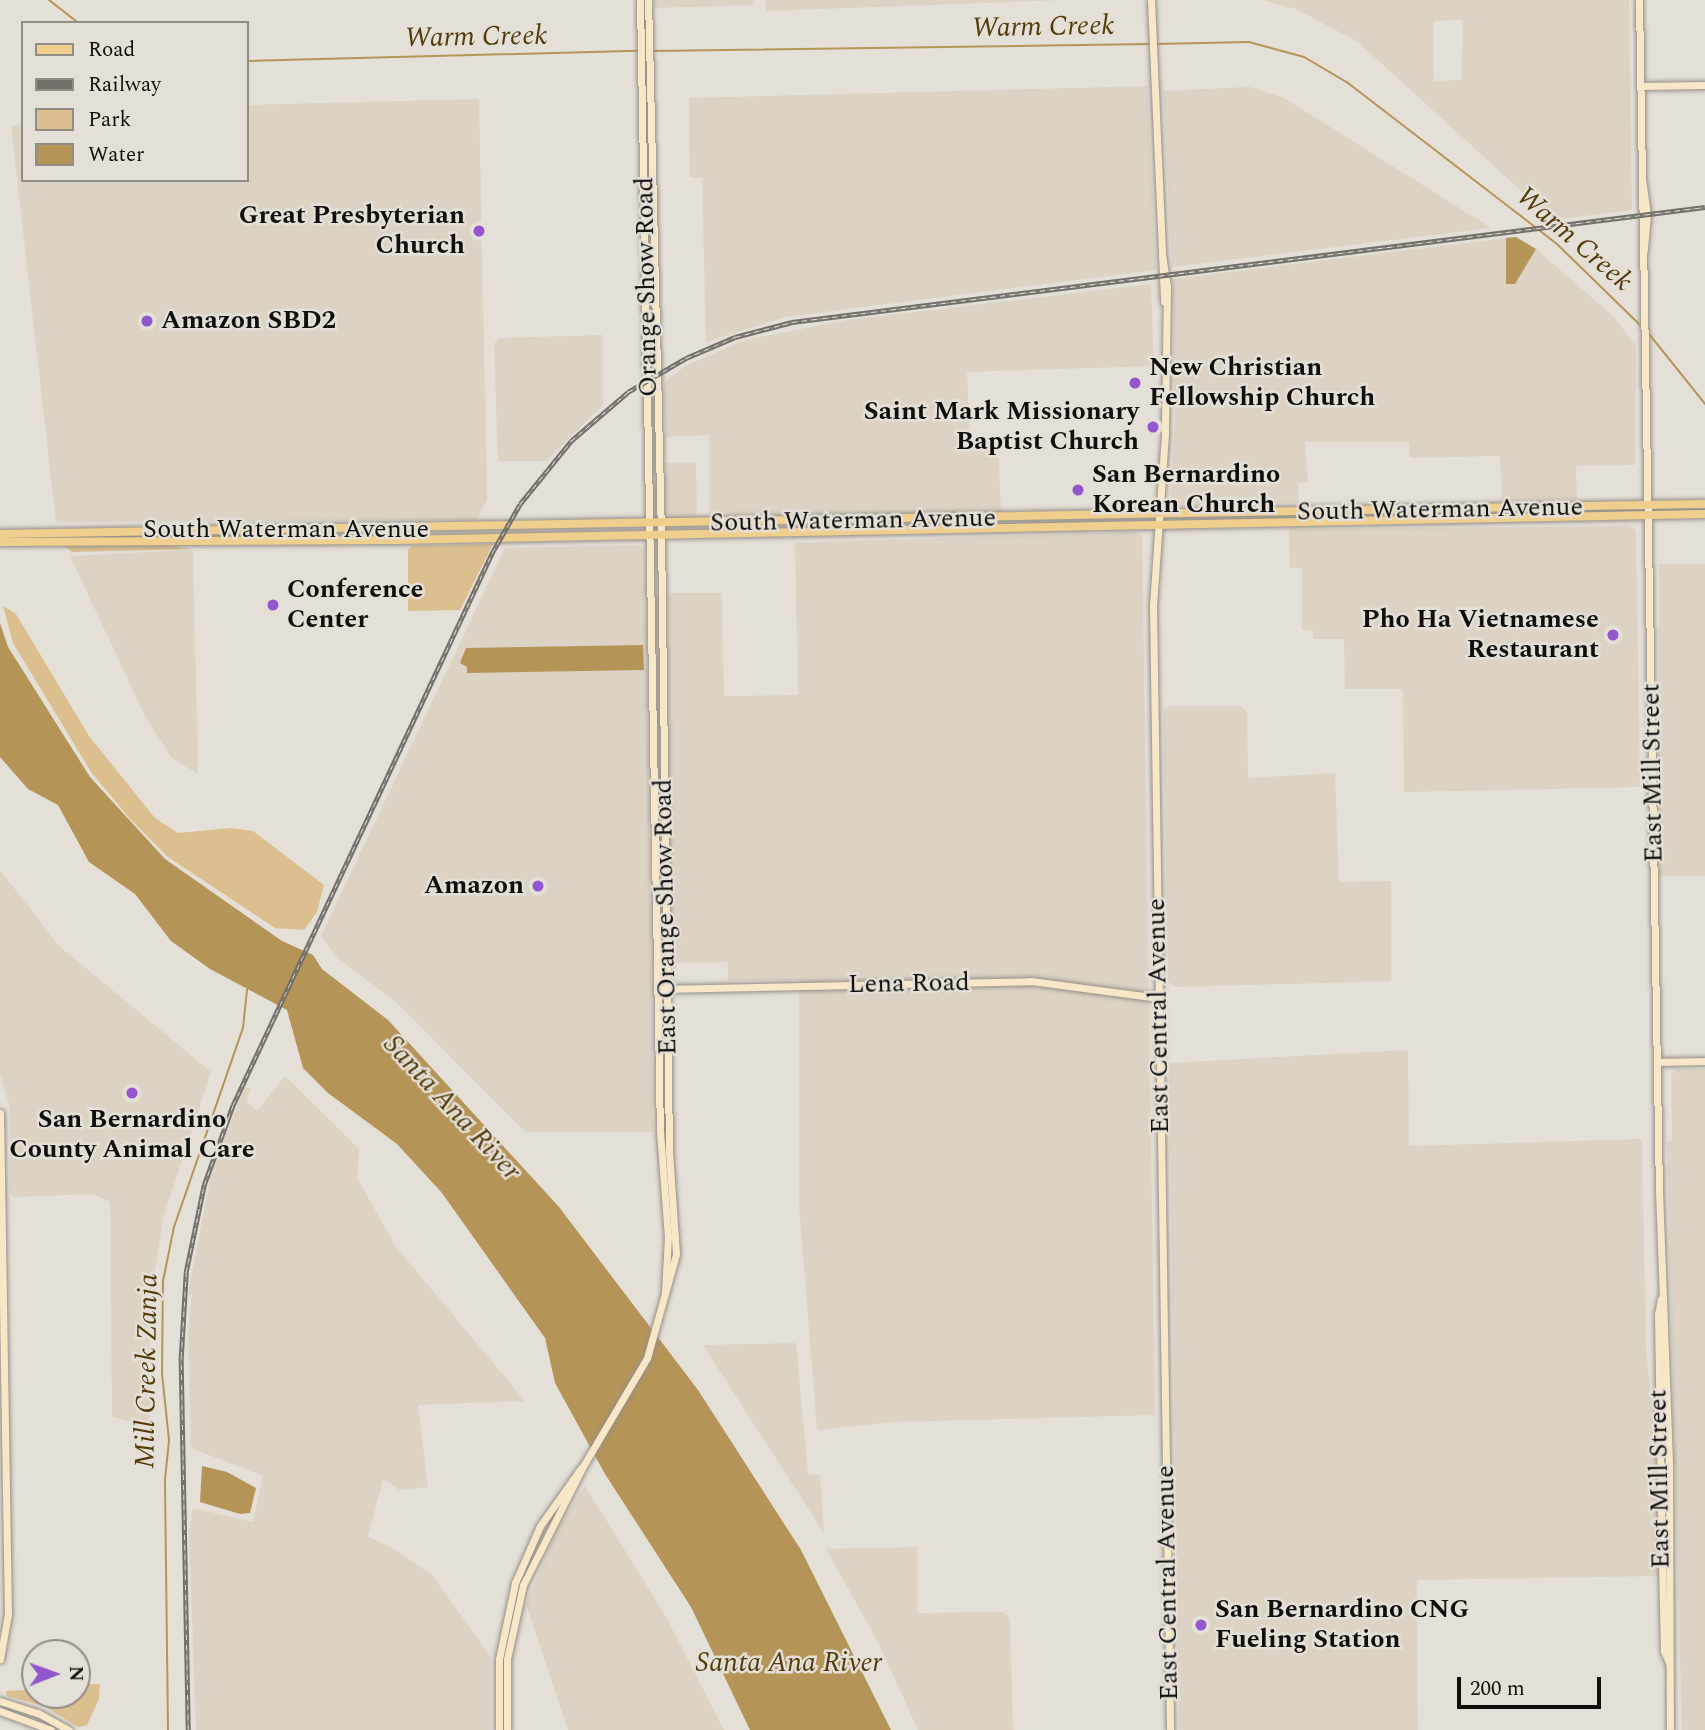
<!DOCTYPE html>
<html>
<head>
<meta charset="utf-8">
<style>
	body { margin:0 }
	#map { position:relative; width:1705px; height:1730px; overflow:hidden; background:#e4dfd7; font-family:Spectral,serif }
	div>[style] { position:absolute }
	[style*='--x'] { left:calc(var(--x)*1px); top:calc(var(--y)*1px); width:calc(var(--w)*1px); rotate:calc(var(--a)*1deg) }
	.built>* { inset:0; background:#dcd3c4; transform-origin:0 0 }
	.green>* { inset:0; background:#dcbf8e }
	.water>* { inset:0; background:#b59458 }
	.stream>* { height:2px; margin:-1px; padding:0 1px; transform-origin:1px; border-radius:1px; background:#b59458 }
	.roads { filter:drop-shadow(0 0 2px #949088) drop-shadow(0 0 2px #949088) }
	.secondary>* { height:7px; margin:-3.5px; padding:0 3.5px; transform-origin:3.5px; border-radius:3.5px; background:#f8e7c7 }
	.primary>* { height:8px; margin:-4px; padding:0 4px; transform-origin:4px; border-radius:4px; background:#f0ce8e }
	.rail>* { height:4.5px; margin-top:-2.25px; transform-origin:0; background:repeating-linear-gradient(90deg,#e4dfd7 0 5px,#73706b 0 10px); box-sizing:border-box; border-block:2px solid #73706b }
	.dots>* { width:19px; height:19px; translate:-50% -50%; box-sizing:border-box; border:4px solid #e4dfd7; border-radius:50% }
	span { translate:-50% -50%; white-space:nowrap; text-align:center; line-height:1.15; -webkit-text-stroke:5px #e4dfd7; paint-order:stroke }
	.poi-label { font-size:26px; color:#110f0c; font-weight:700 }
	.right { translate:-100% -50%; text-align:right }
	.left { translate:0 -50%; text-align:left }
	.street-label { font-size:26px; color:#110f0c }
	.water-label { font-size:28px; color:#533b0a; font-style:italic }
	.legend { position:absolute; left:21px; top:21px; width:228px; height:161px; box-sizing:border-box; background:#e4dfd7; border:2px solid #908c86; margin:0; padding:9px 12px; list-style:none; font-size:21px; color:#110f0c }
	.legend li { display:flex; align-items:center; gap:14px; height:35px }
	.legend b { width:35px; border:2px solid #908c86 }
	.north { position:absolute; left:21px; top:1639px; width:70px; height:70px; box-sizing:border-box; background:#e4dfd7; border:2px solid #908c86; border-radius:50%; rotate:89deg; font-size:19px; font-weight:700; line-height:28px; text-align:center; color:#110f0c }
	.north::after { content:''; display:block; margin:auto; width:24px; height:32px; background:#9256cd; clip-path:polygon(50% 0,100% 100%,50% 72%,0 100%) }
	.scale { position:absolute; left:1457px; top:1677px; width:144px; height:32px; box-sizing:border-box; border:4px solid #110f0c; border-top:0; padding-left:9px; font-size:21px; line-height:24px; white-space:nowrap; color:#110f0c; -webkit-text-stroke:5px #e4dfd7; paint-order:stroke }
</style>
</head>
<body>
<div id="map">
	<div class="built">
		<div style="clip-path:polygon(654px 0,753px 0,754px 5px,654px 8px)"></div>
		<div style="clip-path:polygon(765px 0,1065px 0,766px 11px)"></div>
		<div style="clip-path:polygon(evenodd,1263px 0,1629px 0,1632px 210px,1553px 220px,1358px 42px,1296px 9px,1263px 0,1463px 20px,1461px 80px,1434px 81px,1433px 21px,1463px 20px)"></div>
		<div style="clip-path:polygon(1147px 86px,1156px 270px,785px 317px,706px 342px,702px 178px,690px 177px,689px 98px)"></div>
		<div style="clip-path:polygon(1250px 87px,1284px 98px,1491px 228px,1172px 267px,1163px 91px)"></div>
		<div style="clip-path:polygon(479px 99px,487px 500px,476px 520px,56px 522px,11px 126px,23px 124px,23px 180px,247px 180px,247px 105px)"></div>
		<div style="clip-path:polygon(1506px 238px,1506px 284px,1515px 284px,1536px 249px,1614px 317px,1636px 346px,1635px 465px,1576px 466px,1577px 499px,1502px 501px,1500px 456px,1410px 458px,1409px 442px,1305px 442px,1308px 482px,1298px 483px,1299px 503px,1176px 506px,1170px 500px,1175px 424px,1173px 279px)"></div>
		<div style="clip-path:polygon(1151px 284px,1154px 366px,967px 372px,970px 438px,998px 438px,1001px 514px,709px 519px,709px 435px,665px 437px,664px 383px,685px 366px,745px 340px,847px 320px)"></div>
		<div style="clip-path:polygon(603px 335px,603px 405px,546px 461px,498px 461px,494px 344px,499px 338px)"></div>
		<div style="clip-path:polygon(696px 462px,697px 515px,672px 518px,666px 513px,665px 463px)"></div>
		<div style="clip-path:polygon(1630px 526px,1636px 531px,1640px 787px,1404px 792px,1403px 689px,1345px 689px,1344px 639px,1313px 639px,1313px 630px,1302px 630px,1302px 568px,1290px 568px,1289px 529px)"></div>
		<div style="clip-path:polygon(1136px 532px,1142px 536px,1155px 1415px,893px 1422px,817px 1430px,799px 1204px,799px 980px,728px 981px,728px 962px,669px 963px,668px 593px,722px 593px,724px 696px,798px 695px,795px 543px)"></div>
		<div style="clip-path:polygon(639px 545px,645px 550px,653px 1132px,525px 1132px,398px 1004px,338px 958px,321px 936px,505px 548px)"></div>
		<div style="clip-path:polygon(193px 550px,198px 774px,172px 758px,146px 718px,70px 556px)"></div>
		<div style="left:1705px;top:564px;width:312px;height:46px;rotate:90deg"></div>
		<div style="clip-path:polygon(1169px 706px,1241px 706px,1247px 712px,1248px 778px,1335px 773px,1339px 882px,1391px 881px,1391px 981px,1177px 987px,1168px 982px,1163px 712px)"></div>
		<div style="clip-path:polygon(0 870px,58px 945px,211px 1072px,164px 1215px,150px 1301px,150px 1426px,112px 1417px,110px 1202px,94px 1194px,15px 1197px,10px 1194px,10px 1108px,0 1073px)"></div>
		<div style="clip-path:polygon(1408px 1050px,1409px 1146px,1640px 1139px,1642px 1143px,1646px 1349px,1652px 1409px,1656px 1410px,1659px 1576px,1417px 1580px,1418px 1730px,1179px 1730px,1169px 1063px)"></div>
		<div style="clip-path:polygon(1677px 1069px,1705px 1069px,1705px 1730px,1682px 1730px,1667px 1142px,1672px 1140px,1671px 1075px)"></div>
		<div style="clip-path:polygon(285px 1076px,359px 1149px,357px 1178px,396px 1247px,525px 1401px,418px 1405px,428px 1487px,400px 1490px,383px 1479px,368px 1537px,391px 1547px,432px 1575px,491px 1657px,491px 1730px,196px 1730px,189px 1532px,193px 1508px,253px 1522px,263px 1476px,191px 1448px,188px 1333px,192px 1296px,188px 1294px,212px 1169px,245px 1087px,251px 1089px,246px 1102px,257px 1111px)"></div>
		<div style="clip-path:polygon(796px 1343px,808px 1474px,820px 1475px,824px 1533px,703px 1345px)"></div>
		<div style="clip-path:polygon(585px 1486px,665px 1615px,724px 1730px,568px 1730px,526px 1604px,557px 1529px)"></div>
		<div style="clip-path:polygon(917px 1547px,917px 1613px,1003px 1612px,1010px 1618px,1013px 1730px,918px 1730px,878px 1642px,826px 1549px)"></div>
	</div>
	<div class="green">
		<div style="clip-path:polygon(493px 544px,460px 610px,408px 611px,408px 550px,412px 546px)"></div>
		<div style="clip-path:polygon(165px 545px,192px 549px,72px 552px,65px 546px)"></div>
		<div style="clip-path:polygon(3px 606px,16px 614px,89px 736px,155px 818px,178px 833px,231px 828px,253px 831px,324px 885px,317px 912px,304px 930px,275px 928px,168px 857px,131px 820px,91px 772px,13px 643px)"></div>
		<div style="clip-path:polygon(35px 1683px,35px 1695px,77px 1695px,77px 1684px,100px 1684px,99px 1699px,87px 1725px,78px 1727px,44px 1706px,7px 1696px,6px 1691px,26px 1690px)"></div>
	</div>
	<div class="water">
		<div style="clip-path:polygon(1516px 237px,1536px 249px,1515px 284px,1506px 284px,1506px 238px)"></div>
		<div style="clip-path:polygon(0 623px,8px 647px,90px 777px,165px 859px,282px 941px,313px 955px,322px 969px,388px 1020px,559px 1207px,698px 1390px,801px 1550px,891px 1730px,750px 1730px,691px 1607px,605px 1474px,555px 1383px,545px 1338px,442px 1193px,397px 1144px,328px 1093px,303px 1068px,287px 1010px,210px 969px,171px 941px,135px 894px,89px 862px,58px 805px,28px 789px,0 757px)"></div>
		<div style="clip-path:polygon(643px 645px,644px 670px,467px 673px,467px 667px,460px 663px,466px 648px)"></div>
		<div style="clip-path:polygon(202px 1466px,227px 1472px,256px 1488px,250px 1513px,240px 1514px,200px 1502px)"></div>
	</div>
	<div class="stream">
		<div style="--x:49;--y:0;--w:37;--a:38"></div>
		<div style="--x:1155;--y:44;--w:94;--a:-1.2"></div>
		<div style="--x:1249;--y:42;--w:57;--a:15.3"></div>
		<div style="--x:1304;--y:57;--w:51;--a:30.6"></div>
		<div style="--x:1348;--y:83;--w:265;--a:37.6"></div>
		<div style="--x:1558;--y:245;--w:115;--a:44.3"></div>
		<div style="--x:651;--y:51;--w:498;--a:-0.8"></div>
		<div style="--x:247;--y:61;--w:391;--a:-1.5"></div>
		<div style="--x:1649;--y:334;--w:90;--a:51.3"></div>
		<div style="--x:168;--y:1730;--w:251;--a:-90.7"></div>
		<div style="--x:165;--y:1479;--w:39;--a:-84"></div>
		<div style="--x:169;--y:1440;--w:67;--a:-96"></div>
		<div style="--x:162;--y:1373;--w:92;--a:-89.4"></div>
		<div style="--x:163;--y:1281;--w:55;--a:-78.5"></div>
		<div style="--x:174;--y:1227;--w:211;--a:-70.9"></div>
		<div style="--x:243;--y:1028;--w:39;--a:-84"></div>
	</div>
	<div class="roads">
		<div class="secondary">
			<div style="--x:640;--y:0;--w:1131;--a:88.99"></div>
			<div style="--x:660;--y:1131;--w:106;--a:85.7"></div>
			<div style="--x:668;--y:1237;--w:56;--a:93.1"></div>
			<div style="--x:1151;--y:0;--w:302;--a:87.5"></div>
			<div style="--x:1639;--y:0;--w:1190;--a:89.04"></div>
			<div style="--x:1659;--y:1190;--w:277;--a:87.9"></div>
			<div style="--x:1669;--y:1467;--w:263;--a:89.8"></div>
			<div style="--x:1641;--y:86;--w:64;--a:-0.9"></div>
			<div style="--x:1642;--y:179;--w:35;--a:82"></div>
			<div style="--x:1647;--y:214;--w:37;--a:95"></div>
			<div style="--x:1162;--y:255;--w:31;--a:81"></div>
			<div style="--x:1167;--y:286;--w:148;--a:90.8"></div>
			<div style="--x:1165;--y:434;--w:172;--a:94"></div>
			<div style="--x:1153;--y:606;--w:1124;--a:89.13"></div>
			<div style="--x:662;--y:989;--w:369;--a:-1.2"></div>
			<div style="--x:1031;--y:981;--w:129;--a:7.6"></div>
			<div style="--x:1657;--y:1062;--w:48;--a:-1.2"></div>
			<div style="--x:0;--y:1113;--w:501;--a:89.09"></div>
			<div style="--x:8;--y:1614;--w:46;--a:100.1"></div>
			<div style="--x:1661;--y:1299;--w:15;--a:101"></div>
			<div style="--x:1658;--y:1314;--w:248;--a:89.1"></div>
			<div style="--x:1662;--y:1562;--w:89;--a:88.7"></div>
			<div style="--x:1664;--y:1651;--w:13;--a:67"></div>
			<div style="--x:0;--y:1701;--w:40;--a:18"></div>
			<div style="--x:38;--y:1713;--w:35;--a:29"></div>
			<div style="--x:0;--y:1711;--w:54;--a:20.4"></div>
			<div style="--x:499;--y:1730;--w:71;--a:-90"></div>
			<div style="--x:499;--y:1659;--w:78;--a:-78.1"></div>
			<div style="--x:515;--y:1583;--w:62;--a:-66.3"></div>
			<div style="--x:540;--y:1526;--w:71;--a:-54.7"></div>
			<div style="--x:507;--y:1730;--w:71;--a:-90"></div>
			<div style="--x:507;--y:1659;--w:76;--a:-77.8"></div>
			<div style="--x:523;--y:1585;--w:131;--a:-63.2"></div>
			<div style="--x:582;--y:1468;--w:128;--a:-59.4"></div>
			<div style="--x:647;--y:1358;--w:108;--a:-74.4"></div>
			<div style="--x:676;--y:1254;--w:104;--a:-93.9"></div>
			<div style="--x:669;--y:1150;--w:616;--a:-90.74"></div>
			<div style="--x:661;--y:534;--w:534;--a:-91.39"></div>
		</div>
		<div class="primary">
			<div style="--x:0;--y:534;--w:1705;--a:-1.01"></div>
			<div style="--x:0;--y:542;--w:398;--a:-0.3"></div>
			<div style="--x:398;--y:540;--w:1307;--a:-1.14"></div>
		</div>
	</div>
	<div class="rail">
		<div style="--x:188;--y:1730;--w:373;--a:-91.1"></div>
		<div style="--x:181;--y:1357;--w:85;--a:-86.6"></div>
		<div style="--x:186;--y:1272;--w:89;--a:-78.3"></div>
		<div style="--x:204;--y:1185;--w:85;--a:-70.1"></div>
		<div style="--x:233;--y:1105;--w:610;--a:-64.86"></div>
		<div style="--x:492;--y:553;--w:56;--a:-60.3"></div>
		<div style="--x:520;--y:504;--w:81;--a:-51"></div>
		<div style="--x:571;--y:441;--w:75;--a:-40.7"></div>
		<div style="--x:628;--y:392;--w:67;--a:-30.4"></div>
		<div style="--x:686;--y:358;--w:53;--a:-23.2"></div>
		<div style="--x:735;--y:337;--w:59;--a:-14.7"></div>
		<div style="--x:792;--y:322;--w:920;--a:-7.18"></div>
	</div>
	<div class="dots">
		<div style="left:479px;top:231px;background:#9256cd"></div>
		<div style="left:147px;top:321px;background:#9256cd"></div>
		<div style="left:1135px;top:383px;background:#9256cd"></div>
		<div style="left:1153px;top:427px;background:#9256cd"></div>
		<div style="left:1078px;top:490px;background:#9256cd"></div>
		<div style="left:273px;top:605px;background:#9256cd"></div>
		<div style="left:1613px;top:635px;background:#9256cd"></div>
		<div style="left:538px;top:886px;background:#9256cd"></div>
		<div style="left:132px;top:1093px;background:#9256cd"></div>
		<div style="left:1201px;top:1625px;background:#9256cd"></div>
	</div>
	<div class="poi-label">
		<span class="right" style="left:465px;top:231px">Great Presbyterian<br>Church</span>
		<span class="left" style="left:161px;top:321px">Amazon SBD2</span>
		<span class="left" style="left:1149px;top:383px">New Christian<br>Fellowship Church</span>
		<span class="right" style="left:1139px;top:427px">Saint Mark Missionary<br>Baptist Church</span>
		<span class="left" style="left:1092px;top:490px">San Bernardino<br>Korean Church</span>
		<span class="left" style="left:287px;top:605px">Conference<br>Center</span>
		<span class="right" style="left:1599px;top:635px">Pho Ha Vietnamese<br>Restaurant</span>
		<span class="right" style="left:524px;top:886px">Amazon</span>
		<span style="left:132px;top:1135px">San Bernardino<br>County Animal Care</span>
		<span class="left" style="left:1215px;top:1625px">San Bernardino CNG<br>Fueling Station</span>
	</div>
	<div class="street-label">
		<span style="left:647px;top:287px;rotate:-91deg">Orange Show Road</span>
		<span style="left:1440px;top:510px;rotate:-1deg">South Waterman Avenue</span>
		<span style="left:853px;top:521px;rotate:-1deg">South Waterman Avenue</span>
		<span style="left:286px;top:530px">South Waterman Avenue</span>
		<span style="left:1653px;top:773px;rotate:-91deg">East Mill Street</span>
		<span style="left:666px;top:917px;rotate:-91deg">East Orange Show Road</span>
		<span style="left:909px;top:984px;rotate:-1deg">Lena Road</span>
		<span style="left:1159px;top:1016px;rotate:-91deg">East Central Avenue</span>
		<span style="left:1660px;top:1479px;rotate:-91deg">East Mill Street</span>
		<span style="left:1168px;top:1583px;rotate:-91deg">East Central Avenue</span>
	</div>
	<div class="water-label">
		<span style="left:1043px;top:27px;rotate:-1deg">Warm Creek</span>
		<span style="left:476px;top:37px;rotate:-1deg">Warm Creek</span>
		<span style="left:1574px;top:239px;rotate:41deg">Warm Creek</span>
		<span style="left:452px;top:1108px;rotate:47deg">Santa Ana River</span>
		<span style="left:147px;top:1371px;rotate:-89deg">Mill Creek Zanja</span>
		<span style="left:789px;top:1663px">Santa Ana River</span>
	</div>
	<ul class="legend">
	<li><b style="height:9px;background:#f0ce8e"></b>Road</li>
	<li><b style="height:9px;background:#73706b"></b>Railway</li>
	<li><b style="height:19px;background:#dcbf8e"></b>Park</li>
	<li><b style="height:19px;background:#b59458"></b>Water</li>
	</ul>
	<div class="north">N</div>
	<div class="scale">200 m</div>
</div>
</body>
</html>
